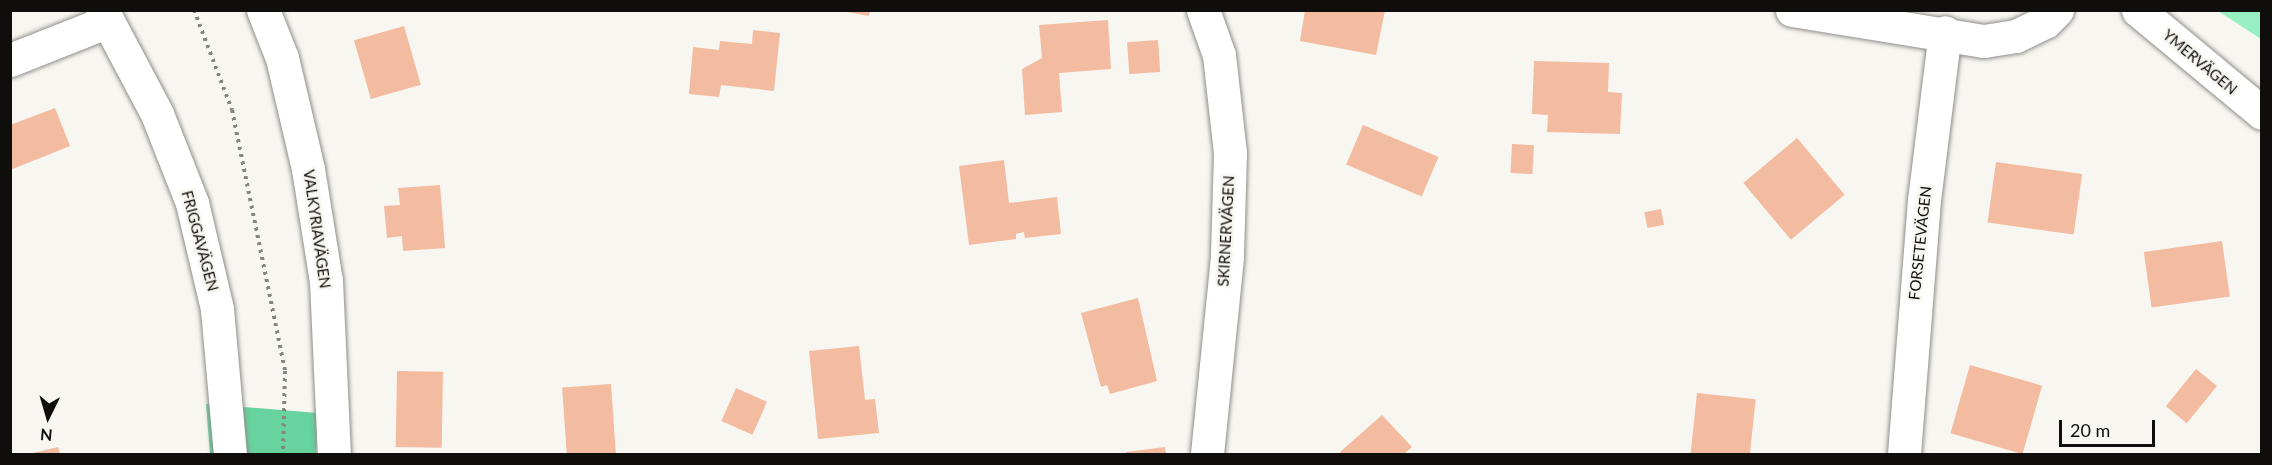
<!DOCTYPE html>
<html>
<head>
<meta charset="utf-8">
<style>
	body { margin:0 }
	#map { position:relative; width:2272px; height:465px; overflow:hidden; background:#f8f6f1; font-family:Lato,sans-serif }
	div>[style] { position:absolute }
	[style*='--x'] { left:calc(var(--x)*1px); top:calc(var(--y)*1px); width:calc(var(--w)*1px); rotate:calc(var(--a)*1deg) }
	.green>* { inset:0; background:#96f0c2 }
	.forest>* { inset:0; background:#67d39f }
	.building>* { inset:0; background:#f3bb9f; transform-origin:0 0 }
	.path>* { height:4px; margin-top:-2px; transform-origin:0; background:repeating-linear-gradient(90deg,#878582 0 3px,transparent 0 7.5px) }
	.roads { filter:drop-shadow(0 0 2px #908e8a) drop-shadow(0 0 2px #908e8a) }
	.minor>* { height:33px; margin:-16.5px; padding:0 16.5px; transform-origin:16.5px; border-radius:16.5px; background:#fff }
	span { translate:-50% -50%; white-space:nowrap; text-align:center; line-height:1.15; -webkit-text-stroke:5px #f8f6f1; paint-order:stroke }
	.street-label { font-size:15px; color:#0f0e0c }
	.frame { position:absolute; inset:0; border:12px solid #0f0e0c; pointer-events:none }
	.north { position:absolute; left:18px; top:387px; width:60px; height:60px; -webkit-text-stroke:4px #f8f6f1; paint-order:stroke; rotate:185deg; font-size:16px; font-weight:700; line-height:24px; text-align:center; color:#0f0e0c }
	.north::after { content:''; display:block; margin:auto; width:21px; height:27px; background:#0f0e0c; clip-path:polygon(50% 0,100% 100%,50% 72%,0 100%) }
	.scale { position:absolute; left:2059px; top:420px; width:96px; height:27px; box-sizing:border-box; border:3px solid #0f0e0c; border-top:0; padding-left:8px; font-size:18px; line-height:21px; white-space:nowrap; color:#0f0e0c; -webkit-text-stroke:4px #f8f6f1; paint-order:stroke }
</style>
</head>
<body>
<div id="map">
	<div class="green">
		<div style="clip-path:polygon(2218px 11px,2261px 11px,2261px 39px)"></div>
	</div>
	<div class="forest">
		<div style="clip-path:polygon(206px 404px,318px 413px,316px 454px,210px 454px)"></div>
	</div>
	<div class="building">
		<div style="clip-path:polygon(836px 10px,870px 10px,869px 16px)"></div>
		<div style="clip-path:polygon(1305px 10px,1385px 10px,1376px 55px,1300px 41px)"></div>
		<div style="clip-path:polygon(1108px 20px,1111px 69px,1059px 73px,1062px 112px,1025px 115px,1022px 69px,1042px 58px,1039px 25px)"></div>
		<div style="left:404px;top:26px;width:61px;height:52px;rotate:74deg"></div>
		<div style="clip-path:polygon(753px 30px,780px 33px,774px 91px,721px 85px,719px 97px,689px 94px,693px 47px,719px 50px,720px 41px,752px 44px)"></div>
		<div style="left:1158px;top:40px;width:32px;height:31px;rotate:86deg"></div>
		<div style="clip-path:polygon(1534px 61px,1609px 63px,1608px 92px,1622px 93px,1620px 134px,1547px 132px,1548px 115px,1532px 114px)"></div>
		<div style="clip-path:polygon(55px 108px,70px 146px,10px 170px,10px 125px)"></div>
		<div style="left:1363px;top:125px;width:82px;height:43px;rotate:23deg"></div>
		<div style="left:1797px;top:138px;width:74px;height:70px;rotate:50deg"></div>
		<div style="left:1512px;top:144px;width:22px;height:29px;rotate:3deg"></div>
		<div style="clip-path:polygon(1004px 160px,1009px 203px,1057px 197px,1061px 234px,1025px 238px,1024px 232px,1016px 234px,1016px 239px,969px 245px,959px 166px)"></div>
		<div style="left:1996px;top:162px;width:87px;height:61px;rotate:8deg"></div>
		<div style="clip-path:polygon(440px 185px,445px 248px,403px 251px,402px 236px,387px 238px,384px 206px,400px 205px,398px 188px)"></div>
		<div style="left:1661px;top:209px;width:16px;height:17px;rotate:79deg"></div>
		<div style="left:2222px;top:241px;width:56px;height:79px;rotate:82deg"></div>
		<div style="clip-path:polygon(1138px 298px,1157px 381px,1110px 394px,1107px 385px,1101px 387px,1081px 313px)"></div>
		<div style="clip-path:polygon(859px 346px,865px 400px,875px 399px,879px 433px,818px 439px,809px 351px)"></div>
		<div style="left:1970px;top:365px;width:75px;height:71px;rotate:16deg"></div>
		<div style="left:2196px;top:369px;width:27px;height:48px;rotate:39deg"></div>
		<div style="left:397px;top:371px;width:46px;height:76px;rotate:1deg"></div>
		<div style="left:611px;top:384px;width:70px;height:49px;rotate:86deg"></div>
		<div style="left:736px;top:388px;width:34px;height:36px;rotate:24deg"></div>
		<div style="left:1697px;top:393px;width:59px;height:61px;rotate:6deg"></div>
		<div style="clip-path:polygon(1382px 415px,1412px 447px,1404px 454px,1342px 454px,1340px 452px)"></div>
		<div style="clip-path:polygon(58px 447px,60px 454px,29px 454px)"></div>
		<div style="clip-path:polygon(1165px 447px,1166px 454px,1126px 454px,1126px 452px)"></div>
	</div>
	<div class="path">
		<div style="--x:194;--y:10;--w:107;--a:69.2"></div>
		<div style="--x:232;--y:110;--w:266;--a:78.5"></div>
		<div style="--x:285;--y:371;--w:83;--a:91.4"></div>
	</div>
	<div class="roads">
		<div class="minor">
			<div style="--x:102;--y:10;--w:118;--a:62.1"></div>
			<div style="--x:157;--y:114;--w:96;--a:68.5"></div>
			<div style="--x:192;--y:203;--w:109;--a:76.7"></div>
			<div style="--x:217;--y:309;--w:146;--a:84.9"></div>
			<div style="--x:263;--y:10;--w:52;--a:68.4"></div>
			<div style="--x:282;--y:58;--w:114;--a:76.8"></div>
			<div style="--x:308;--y:169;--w:113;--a:80.9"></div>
			<div style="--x:326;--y:281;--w:173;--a:87.4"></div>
			<div style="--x:1203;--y:10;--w:48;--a:70.4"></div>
			<div style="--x:1219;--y:55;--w:99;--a:83.6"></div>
			<div style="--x:1230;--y:153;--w:104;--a:91.7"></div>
			<div style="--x:1227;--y:257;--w:198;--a:95.8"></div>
			<div style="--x:1792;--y:10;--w:194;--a:9.2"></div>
			<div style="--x:1984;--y:41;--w:32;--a:-9"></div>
			<div style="--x:2016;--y:36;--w:32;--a:-26"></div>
			<div style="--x:2045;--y:22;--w:17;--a:-45"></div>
			<div style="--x:2138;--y:10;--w:161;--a:39.7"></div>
			<div style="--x:10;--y:60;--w:103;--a:-21.6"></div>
			<div style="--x:1904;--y:454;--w:255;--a:-85.5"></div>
			<div style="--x:1924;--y:200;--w:169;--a:-82.9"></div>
		</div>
	</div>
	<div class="street-label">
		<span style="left:2200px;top:62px;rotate:40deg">YMERVÄGEN</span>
		<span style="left:317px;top:229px;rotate:82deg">VALKYRIAVÄGEN</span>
		<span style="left:1226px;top:231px;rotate:-87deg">SKIRNERVÄGEN</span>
		<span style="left:200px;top:241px;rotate:75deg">FRIGGAVÄGEN</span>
		<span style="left:1920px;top:243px;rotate:-84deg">FORSETEVÄGEN</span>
	</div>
	<div class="frame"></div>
	<div class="north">N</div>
	<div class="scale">20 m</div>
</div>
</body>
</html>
